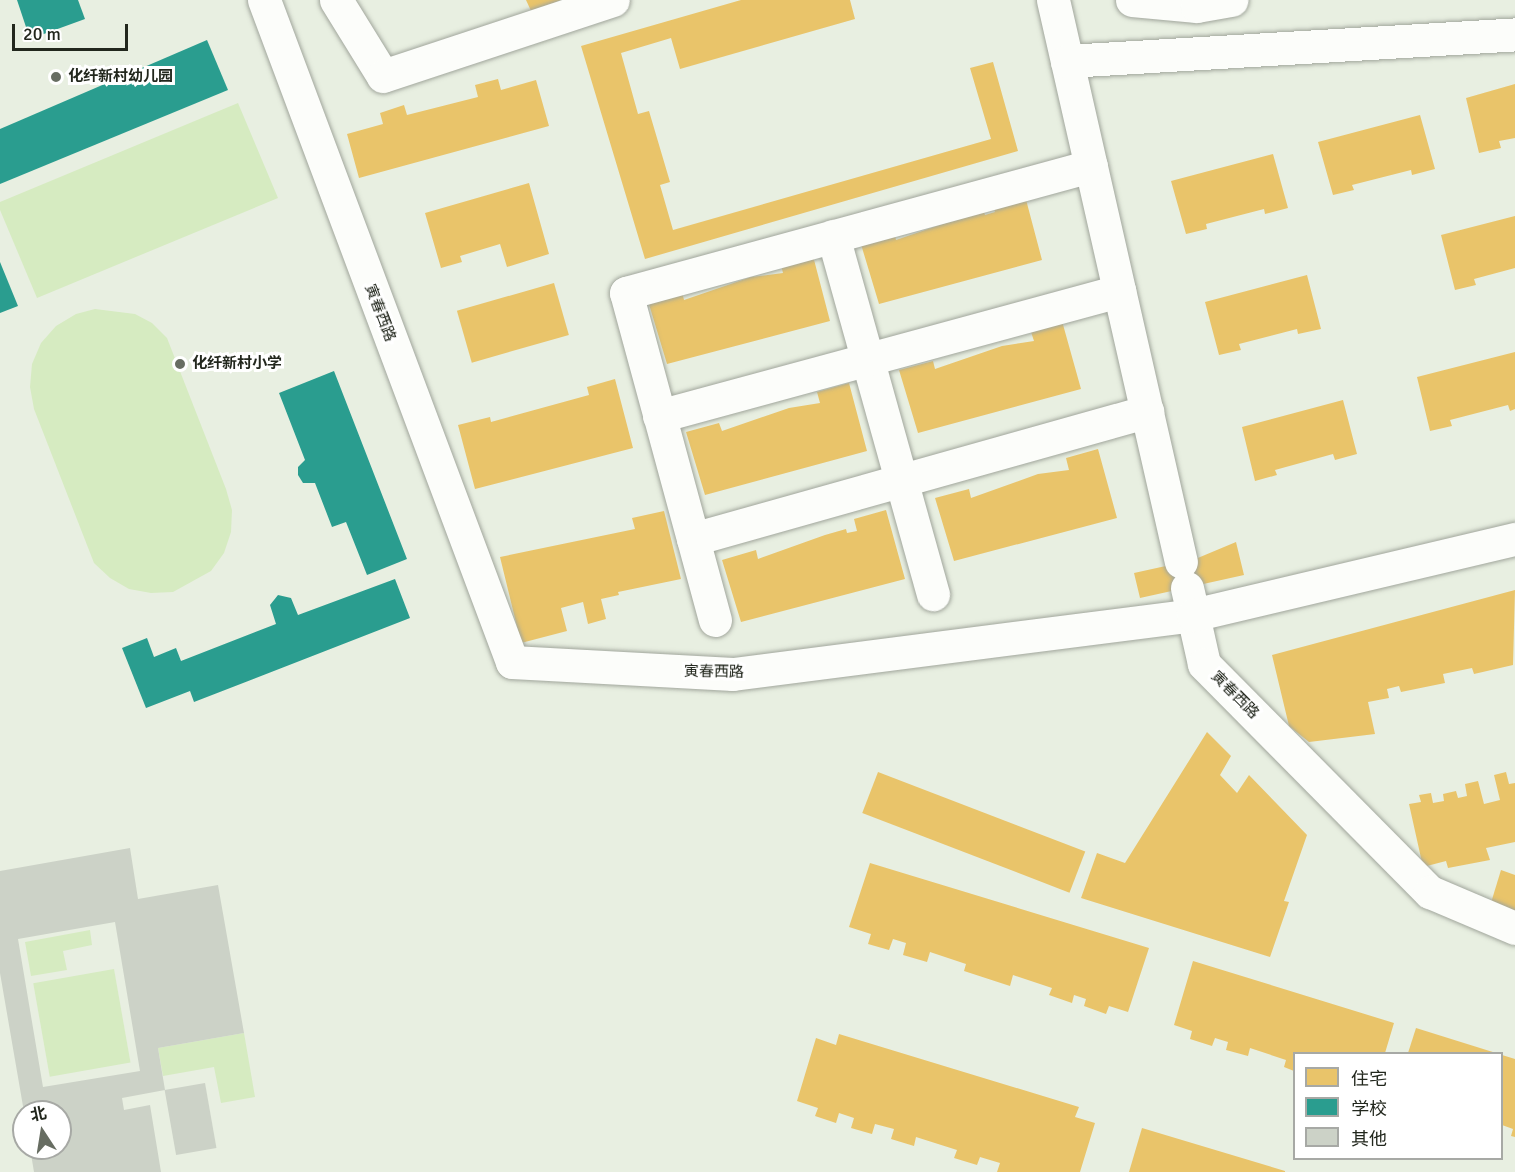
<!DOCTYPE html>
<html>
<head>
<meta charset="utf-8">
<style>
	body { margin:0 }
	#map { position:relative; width:1515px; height:1172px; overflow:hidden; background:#e8efe1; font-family:Signika,"Noto Sans SC",sans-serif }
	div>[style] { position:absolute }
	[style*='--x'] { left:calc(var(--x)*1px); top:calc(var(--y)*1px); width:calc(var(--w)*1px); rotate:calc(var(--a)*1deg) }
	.green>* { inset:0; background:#d6ebc1; transform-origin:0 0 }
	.homes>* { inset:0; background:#e9c46a; transform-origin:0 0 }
	.schools>* { inset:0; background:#2a9d8f }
	.building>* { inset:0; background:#ccd2c7; transform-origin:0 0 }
	.roads { filter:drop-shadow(0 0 2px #a1a69c) drop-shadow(0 0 2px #a1a69c) }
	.minor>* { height:33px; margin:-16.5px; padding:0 16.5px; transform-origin:16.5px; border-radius:16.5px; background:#fcfdfa }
	.dots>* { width:16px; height:16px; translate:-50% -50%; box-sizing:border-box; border:3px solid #fff; border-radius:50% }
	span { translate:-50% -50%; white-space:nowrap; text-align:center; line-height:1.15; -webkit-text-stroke:6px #fff; paint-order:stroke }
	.poi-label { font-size:15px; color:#22271d; font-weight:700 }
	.left { translate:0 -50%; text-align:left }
	.street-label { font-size:15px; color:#22271d }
	.legend { position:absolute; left:1293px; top:1052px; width:210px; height:108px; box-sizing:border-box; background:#fff; border:2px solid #a7a9a5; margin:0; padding:8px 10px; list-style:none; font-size:18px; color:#22271d }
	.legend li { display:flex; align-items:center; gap:12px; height:30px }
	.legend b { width:30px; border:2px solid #a7a9a5 }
	.north { position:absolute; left:12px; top:1100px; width:60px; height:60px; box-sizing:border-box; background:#fff; border:2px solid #a7a9a5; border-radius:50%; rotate:348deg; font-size:16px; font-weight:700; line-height:24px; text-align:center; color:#22271d }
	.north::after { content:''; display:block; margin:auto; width:21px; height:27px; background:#676d62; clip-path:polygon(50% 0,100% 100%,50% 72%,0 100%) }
	.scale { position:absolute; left:12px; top:24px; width:116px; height:27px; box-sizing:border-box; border:3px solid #22271d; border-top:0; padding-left:8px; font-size:18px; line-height:21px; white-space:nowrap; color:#22271d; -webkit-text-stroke:4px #fff; paint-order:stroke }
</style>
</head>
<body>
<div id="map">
	<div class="green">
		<div style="clip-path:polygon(238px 103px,278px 198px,37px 298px,0 210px,0 202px)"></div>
		<div style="clip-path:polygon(95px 309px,135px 314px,152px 323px,167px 338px,226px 489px,232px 510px,231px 532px,224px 553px,211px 571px,173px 592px,151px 593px,129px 589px,110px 578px,94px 563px,34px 409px,30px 387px,32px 364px,41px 343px,56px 326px,76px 314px)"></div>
		<div style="clip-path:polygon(90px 930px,92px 945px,63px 951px,67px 970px,31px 976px,25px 942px)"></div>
		<div style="left:114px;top:969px;width:95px;height:82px;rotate:80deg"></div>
		<div style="clip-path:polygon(244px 1033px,255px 1097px,221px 1103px,214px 1067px,163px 1076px,158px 1048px)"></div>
	</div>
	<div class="homes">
		<div style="clip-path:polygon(526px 0,561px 0,532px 13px)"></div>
		<div style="clip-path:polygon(741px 0,850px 0,855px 19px,680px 69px,671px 38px,621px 53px,638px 114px,649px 111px,670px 182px,660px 185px,673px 230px,991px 139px,970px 68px,993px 62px,1018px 151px,645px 259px,581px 46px)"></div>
		<div style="clip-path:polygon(498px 79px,501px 90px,536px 80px,549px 126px,359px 178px,347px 134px,383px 124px,380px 113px,404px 105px,407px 115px,478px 97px,475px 85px)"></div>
		<div style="clip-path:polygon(1515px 84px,1515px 138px,1499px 141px,1501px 148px,1479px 153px,1466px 98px)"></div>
		<div style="clip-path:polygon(1420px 115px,1435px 169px,1412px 175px,1411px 170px,1352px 185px,1354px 190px,1333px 195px,1318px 142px)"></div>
		<div style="clip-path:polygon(1273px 154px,1288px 208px,1265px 214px,1264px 209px,1206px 224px,1207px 229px,1186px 234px,1171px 181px)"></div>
		<div style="clip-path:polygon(529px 183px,549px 254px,507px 267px,500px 244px,460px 256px,462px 262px,441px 268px,425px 213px)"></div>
		<div style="clip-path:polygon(1024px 192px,1042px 260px,879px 304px,860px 241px,894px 232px,896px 240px,963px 217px,984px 212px,985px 215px,995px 212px,992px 201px)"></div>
		<div style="clip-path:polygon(1515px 216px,1515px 268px,1474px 279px,1476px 285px,1455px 290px,1441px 235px)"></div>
		<div style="clip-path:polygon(812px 252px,830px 321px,667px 364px,648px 301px,682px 292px,684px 300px,751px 277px,783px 273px,780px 261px)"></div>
		<div style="clip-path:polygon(1307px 275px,1321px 329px,1298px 334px,1297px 329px,1239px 344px,1241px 350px,1219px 355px,1205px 302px)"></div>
		<div style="left:554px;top:283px;width:54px;height:101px;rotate:74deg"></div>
		<div style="clip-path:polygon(1062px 321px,1081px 389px,918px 433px,899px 370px,933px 361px,935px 369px,1002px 346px,1034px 341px,1030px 329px)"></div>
		<div style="clip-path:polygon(1515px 352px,1515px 409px,1510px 411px,1508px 405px,1450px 420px,1452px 426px,1430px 431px,1417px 377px)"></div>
		<div style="clip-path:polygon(615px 379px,633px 448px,475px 489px,458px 425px,490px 417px,491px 422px,589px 395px,587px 387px)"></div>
		<div style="clip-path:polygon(849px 383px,867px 451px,705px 495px,686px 432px,719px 423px,722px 431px,789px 408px,820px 403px,817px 392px)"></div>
		<div style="clip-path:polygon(1343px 400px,1357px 454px,1335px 460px,1333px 454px,1275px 470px,1277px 475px,1255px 481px,1242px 427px)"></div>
		<div style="clip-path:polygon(1098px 449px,1117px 518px,954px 561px,935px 498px,969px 489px,971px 498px,1038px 474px,1069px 470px,1066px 458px)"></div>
		<div style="clip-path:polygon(886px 510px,905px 579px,741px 622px,722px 560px,756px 550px,758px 559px,825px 535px,846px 529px,847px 533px,857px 531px,854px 519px)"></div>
		<div style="clip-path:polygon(664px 511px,681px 579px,618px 592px,619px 595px,601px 599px,606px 619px,588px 624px,583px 602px,561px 608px,567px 631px,521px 643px,500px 557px,635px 529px,632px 518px)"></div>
		<div style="clip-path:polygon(1236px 542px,1244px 575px,1140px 598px,1134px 573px,1193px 560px)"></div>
		<div style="clip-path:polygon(1515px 590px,1513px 665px,1474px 674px,1472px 668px,1443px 674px,1445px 683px,1401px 692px,1399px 686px,1387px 689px,1389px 698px,1368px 702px,1375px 734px,1309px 742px,1289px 726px,1272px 655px)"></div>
		<div style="clip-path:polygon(1207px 732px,1231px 756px,1220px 775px,1237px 793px,1249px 775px,1307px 835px,1284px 901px,1289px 902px,1270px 957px,1081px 898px,1097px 853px,1125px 863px)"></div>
		<div style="left:878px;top:772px;width:222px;height:44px;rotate:21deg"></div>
		<div style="clip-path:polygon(1506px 772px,1509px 784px,1515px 783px,1515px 842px,1486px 848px,1490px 860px,1448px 868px,1446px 861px,1423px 867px,1409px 804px,1421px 802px,1419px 795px,1431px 793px,1433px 803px,1444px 801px,1443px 794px,1456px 791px,1458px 798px,1467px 796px,1465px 784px,1478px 781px,1484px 804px,1500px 800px,1494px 775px)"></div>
		<div style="clip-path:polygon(870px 863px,1149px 948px,1128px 1012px,1109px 1006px,1106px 1014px,1084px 1006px,1086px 999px,1074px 995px,1072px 1003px,1049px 995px,1052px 988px,1013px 975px,1010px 986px,964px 971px,966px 964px,930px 952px,927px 962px,903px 955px,906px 943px,893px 939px,889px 950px,868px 944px,871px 934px,849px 927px)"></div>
		<div style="clip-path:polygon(1501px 870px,1515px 875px,1515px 915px,1490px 906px)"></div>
		<div style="clip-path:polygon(1193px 961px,1394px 1023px,1385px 1053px,1294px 1053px,1294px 1071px,1284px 1067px,1286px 1060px,1250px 1048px,1248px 1056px,1226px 1050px,1228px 1042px,1215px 1038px,1212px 1046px,1190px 1039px,1192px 1031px,1174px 1025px)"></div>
		<div style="clip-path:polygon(1416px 1028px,1496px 1053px,1408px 1053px)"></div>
		<div style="clip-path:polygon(839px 1034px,1079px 1107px,1075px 1117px,1095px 1123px,1080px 1172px,997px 1172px,1000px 1163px,980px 1157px,977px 1165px,954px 1158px,957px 1150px,916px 1137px,914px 1146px,891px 1139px,894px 1129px,875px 1124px,872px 1134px,851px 1128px,854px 1118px,839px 1113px,836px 1123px,815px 1116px,818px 1108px,797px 1101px,816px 1038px,836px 1045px)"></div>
		<div style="clip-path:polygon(1502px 1055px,1515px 1059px,1515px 1137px,1511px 1136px,1513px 1129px,1502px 1125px)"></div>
		<div style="clip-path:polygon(1142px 1128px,1285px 1171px,1285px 1172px,1129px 1172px)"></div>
	</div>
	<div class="schools">
		<div style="clip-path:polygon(17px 0,78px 0,85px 19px,30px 39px)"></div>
		<div style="clip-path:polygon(207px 40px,228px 90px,0 184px,0 129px)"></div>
		<div style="clip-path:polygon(0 262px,18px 306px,0 313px)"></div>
		<div style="clip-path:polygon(334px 371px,407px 559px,367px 575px,346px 522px,332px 527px,315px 483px,303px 483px,298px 475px,298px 467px,305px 460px,279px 393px)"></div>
		<div style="clip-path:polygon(395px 579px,410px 618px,194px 702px,190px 691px,146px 708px,122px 648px,147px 638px,154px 657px,176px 648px,181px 661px,276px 624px,270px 605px,278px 595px,291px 598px,298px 615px)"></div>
	</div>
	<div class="building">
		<div style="clip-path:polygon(evenodd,130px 848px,138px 899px,218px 885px,244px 1033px,158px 1048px,165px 1090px,122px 1098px,124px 1110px,150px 1105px,161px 1172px,34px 1172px,30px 1148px,60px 1148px,60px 1112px,24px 1112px,0 973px,0 871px,130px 848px,115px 922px,140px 1071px,43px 1087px,18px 939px,115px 922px)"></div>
		<div style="left:205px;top:1083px;width:66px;height:41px;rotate:80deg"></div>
	</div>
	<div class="roads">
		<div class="minor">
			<div style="--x:264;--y:0;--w:707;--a:69.46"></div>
			<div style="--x:512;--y:662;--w:221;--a:3.1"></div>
			<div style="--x:733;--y:674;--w:464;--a:-7.3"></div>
			<div style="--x:1193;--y:615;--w:50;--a:77.3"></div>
			<div style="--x:1204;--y:664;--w:321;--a:45.3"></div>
			<div style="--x:1430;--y:892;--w:92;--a:23"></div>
			<div style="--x:336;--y:0;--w:89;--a:58.3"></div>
			<div style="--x:383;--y:76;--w:242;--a:-18.3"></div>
			<div style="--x:1053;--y:0;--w:576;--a:77.17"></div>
			<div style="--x:1132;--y:0;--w:65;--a:5.3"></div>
			<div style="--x:1197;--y:6;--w:35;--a:-10"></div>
			<div style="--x:1067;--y:61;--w:449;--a:-3.4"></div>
			<div style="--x:833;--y:236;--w:372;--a:74.4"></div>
			<div style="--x:659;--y:416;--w:477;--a:-15.2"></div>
			<div style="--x:693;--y:539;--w:472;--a:-15.7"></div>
			<div style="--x:1187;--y:588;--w:28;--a:77"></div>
			<div style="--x:1193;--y:615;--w:331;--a:-13.3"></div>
			<div style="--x:715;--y:620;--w:339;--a:-105.2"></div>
			<div style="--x:626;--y:293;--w:482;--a:-15.3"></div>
		</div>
	</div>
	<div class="dots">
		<div style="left:56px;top:77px;background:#676d62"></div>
		<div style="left:180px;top:364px;background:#676d62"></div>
	</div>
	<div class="poi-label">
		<span class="left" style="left:68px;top:77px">化纤新村幼儿园</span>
		<span class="left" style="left:192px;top:364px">化纤新村小学</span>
	</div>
	<div class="street-label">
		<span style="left:380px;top:313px;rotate:69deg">寅春西路</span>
		<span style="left:714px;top:672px;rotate:1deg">寅春西路</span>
		<span style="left:1235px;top:695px;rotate:45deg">寅春西路</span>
	</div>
	<ul class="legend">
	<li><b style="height:16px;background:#e9c46a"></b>住宅</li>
	<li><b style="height:16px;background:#2a9d8f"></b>学校</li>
	<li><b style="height:16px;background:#ccd2c7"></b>其他</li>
	</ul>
	<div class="north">北</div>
	<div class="scale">20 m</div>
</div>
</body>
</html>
